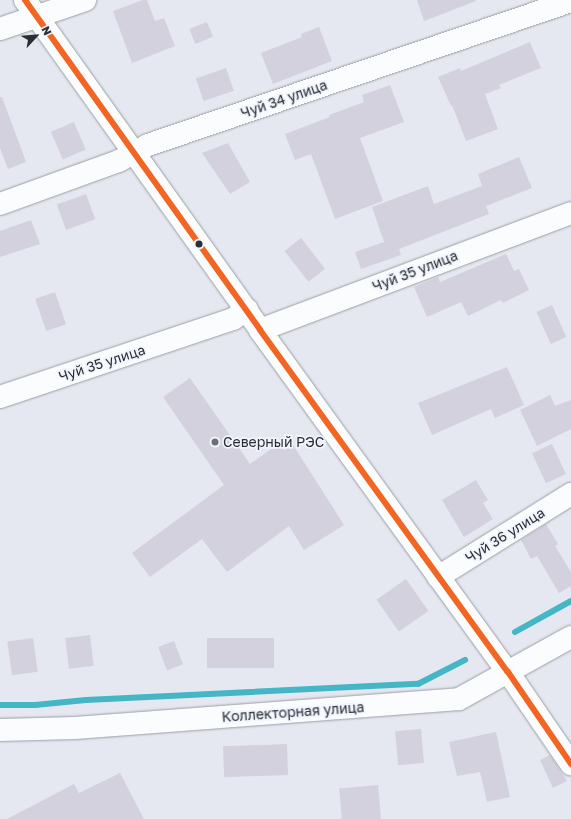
<!DOCTYPE html>
<html>
<head>
<meta charset="utf-8">
<style>
	body { margin:0 }
	#map { position:relative; width:571px; height:819px; overflow:hidden; background:#e5e8f1; font-family:"Golos Text",sans-serif }
	div>[style] { position:absolute }
	[style*='--x'] { left:calc(var(--x)*1px); top:calc(var(--y)*1px); width:calc(var(--w)*1px); rotate:calc(var(--a)*1deg) }
	.stream>* { height:6px; margin:-3px; padding:0 3px; transform-origin:3px; border-radius:3px; background:#45b6c5 }
	.building>* { inset:0; background:#d2d1dd; transform-origin:0 0 }
	.roads { filter:drop-shadow(0 0 1px #9b9ea4) drop-shadow(0 0 1px #9b9ea4) }
	.minor>* { height:22px; margin:-11px; padding:0 11px; transform-origin:11px; border-radius:11px; background:#fbfcfd }
	.bus-1>* { height:6px; margin:-3px; padding:0 3px; transform-origin:3px; border-radius:3px; background:#f26522 }
	.dots>* { width:11px; height:11px; translate:-50% -50%; box-sizing:border-box; border:2px solid #f0f4fd; border-radius:50% }
	span { translate:-50% -50%; white-space:nowrap; text-align:center; line-height:1.15; -webkit-text-stroke:3.5px #f0f4fd; paint-order:stroke }
	.street-label { font-size:14px; color:#2b2e34 }
	.poi-label { font-size:14px; color:#2b2e34 }
	.left { translate:0 -50%; text-align:left }
	.north { position:absolute; left:16px; top:16px; width:40px; height:40px; -webkit-text-stroke:3px #f0f4fd; paint-order:stroke; rotate:64deg; font-size:11px; font-weight:700; line-height:16px; text-align:center; color:#2b2e34 }
	.north::after { content:''; display:block; margin:auto; width:14px; height:18px; background:#2b2e34; clip-path:polygon(50% 0,100% 100%,50% 72%,0 100%) }
</style>
</head>
<body>
<div id="map">
	<div class="stream">
		<div style="--x:515;--y:632;--w:64;--a:-29"></div>
		<div style="--x:0;--y:705;--w:35;--a:0"></div>
		<div style="--x:35;--y:705;--w:51;--a:-5.6"></div>
		<div style="--x:86;--y:700;--w:332;--a:-2.8"></div>
		<div style="--x:418;--y:684;--w:53;--a:-27.1"></div>
	</div>
	<div class="building">
		<div style="clip-path:polygon(143px 0,147px 0,155px 21px,164px 18px,175px 46px,132px 63px,113px 11px)"></div>
		<div style="clip-path:polygon(417px 0,476px 0,476px 1px,424px 21px)"></div>
		<div style="left:207px;top:22px;width:16px;height:19px;rotate:68deg"></div>
		<div style="clip-path:polygon(319px 27px,332px 61px,273px 84px,261px 53px,302px 37px,301px 34px)"></div>
		<div style="clip-path:polygon(530px 42px,541px 68px,499px 85px,501px 88px,485px 94px,498px 129px,466px 141px,452px 105px,451px 106px,438px 77px,460px 68px,461px 71px)"></div>
		<div style="left:226px;top:68px;width:24px;height:32px;rotate:71deg"></div>
		<div style="clip-path:polygon(390px 85px,404px 122px,360px 138px,383px 201px,335px 219px,311px 154px,295px 160px,285px 134px,330px 117px,329px 115px,364px 102px,362px 95px)"></div>
		<div style="clip-path:polygon(0 97px,2px 97px,26px 162px,8px 169px,0 148px)"></div>
		<div style="left:74px;top:122px;width:30px;height:25px;rotate:67deg"></div>
		<div style="clip-path:polygon(228px 143px,250px 182px,230px 194px,202px 153px)"></div>
		<div style="clip-path:polygon(519px 157px,532px 188px,486px 206px,489px 214px,399px 249px,401px 255px,361px 269px,355px 252px,384px 242px,372px 207px,428px 186px,434px 204px,482px 186px,478px 174px)"></div>
		<div style="left:86px;top:194px;width:27px;height:31px;rotate:70deg"></div>
		<div style="clip-path:polygon(31px 220px,40px 244px,0 257px,0 231px)"></div>
		<div style="left:301px;top:238px;width:39px;height:21px;rotate:52deg"></div>
		<div style="clip-path:polygon(506px 254px,514px 271px,519px 269px,529px 290px,503px 303px,501px 300px,468px 316px,461px 302px,427px 317px,414px 287px,438px 277px,440px 282px)"></div>
		<div style="left:55px;top:292px;width:34px;height:21px;rotate:71deg"></div>
		<div style="left:552px;top:305px;width:35px;height:17px;rotate:66deg"></div>
		<div style="clip-path:polygon(507px 367px,524px 405px,495px 418px,491px 409px,432px 435px,418px 403px)"></div>
		<div style="clip-path:polygon(190px 378px,250px 464px,288px 437px,344px 525px,304px 550px,289px 526px,227px 572px,202px 539px,150px 577px,132px 553px,224px 485px,163px 397px)"></div>
		<div style="clip-path:polygon(550px 395px,555px 406px,571px 400px,571px 429px,537px 446px,520px 410px)"></div>
		<div style="left:552px;top:444px;width:33px;height:22px;rotate:65deg"></div>
		<div style="clip-path:polygon(476px 480px,488px 500px,483px 503px,493px 519px,464px 537px,442px 500px)"></div>
		<div style="clip-path:polygon(546px 524px,558px 544px,555px 546px,571px 572px,571px 586px,559px 593px,537px 556px,531px 559px,521px 540px)"></div>
		<div style="left:406px;top:579px;width:39px;height:36px;rotate:55deg"></div>
		<div style="left:90px;top:635px;width:31px;height:25px;rotate:83deg"></div>
		<div style="left:33px;top:638px;width:34px;height:26px;rotate:82deg"></div>
		<div style="left:207px;top:638px;width:67px;height:30px"></div>
		<div style="left:174px;top:641px;width:25px;height:17px;rotate:69deg"></div>
		<div style="left:421px;top:729px;width:34px;height:26px;rotate:85deg"></div>
		<div style="clip-path:polygon(496px 732px,510px 797px,487px 802px,480px 772px,457px 776px,449px 742px)"></div>
		<div style="left:287px;top:744px;width:31px;height:64px;rotate:88deg"></div>
		<div style="clip-path:polygon(550px 755px,567px 781px,553px 788px,540px 760px)"></div>
		<div style="clip-path:polygon(120px 773px,144px 819px,7px 819px,74px 784px,79px 793px)"></div>
		<div style="left:378px;top:785px;width:34px;height:39px;rotate:85deg"></div>
	</div>
	<div class="roads">
		<div class="minor">
			<div style="--x:25;--y:0;--w:405;--a:54.5"></div>
			<div style="--x:260;--y:330;--w:422;--a:54.1"></div>
			<div style="--x:508;--y:672;--w:112;--a:55.6"></div>
			<div style="--x:0;--y:29;--w:90;--a:-18.8"></div>
			<div style="--x:0;--y:204;--w:127;--a:-19.9"></div>
			<div style="--x:119;--y:161;--w:33;--a:-29"></div>
			<div style="--x:148;--y:145;--w:447;--a:-18.8"></div>
			<div style="--x:260;--y:330;--w:332;--a:-20.6"></div>
			<div style="--x:0;--y:397;--w:246;--a:-18.5"></div>
			<div style="--x:233;--y:319;--w:17;--a:-33"></div>
			<div style="--x:438;--y:577;--w:157;--a:-32"></div>
			<div style="--x:0;--y:730;--w:75;--a:-1.5"></div>
			<div style="--x:75;--y:728;--w:385;--a:-4.3"></div>
			<div style="--x:459;--y:699;--w:128;--a:-29"></div>
		</div>
	</div>
	<div class="bus-1">
		<div style="--x:25;--y:0;--w:405;--a:54.5"></div>
		<div style="--x:260;--y:330;--w:422;--a:54.1"></div>
		<div style="--x:508;--y:672;--w:112;--a:55.6"></div>
	</div>
	<div class="dots">
		<div style="left:199px;top:244px;background:#2b2e34"></div>
		<div style="left:215px;top:442px;background:#6c6f76"></div>
	</div>
	<div class="street-label">
		<span style="left:284px;top:99px;rotate:-19deg">Чуй 34 улица</span>
		<span style="left:415px;top:271px;rotate:-21deg">Чуй 35 улица</span>
		<span style="left:102px;top:363px;rotate:-18deg">Чуй 35 улица</span>
		<span style="left:505px;top:535px;rotate:-32deg">Чуй 36 улица</span>
		<span style="left:293px;top:712px;rotate:-4deg">Коллекторная улица</span>
	</div>
	<div class="poi-label">
		<span class="left" style="left:223px;top:442px">Северный РЭС</span>
	</div>
	<div class="north">N</div>
</div>
</body>
</html>
